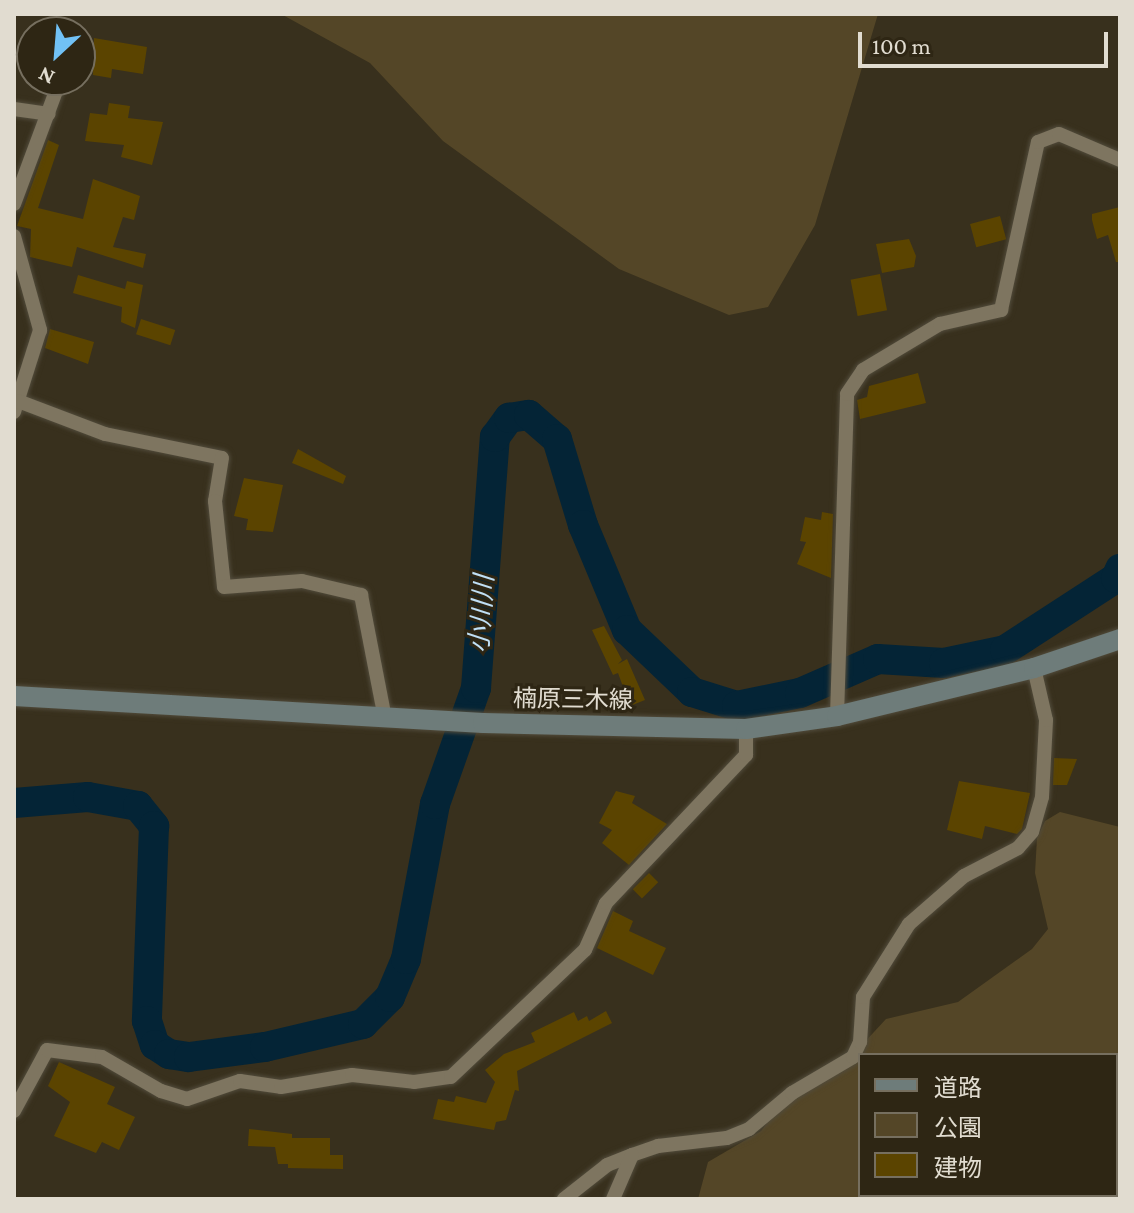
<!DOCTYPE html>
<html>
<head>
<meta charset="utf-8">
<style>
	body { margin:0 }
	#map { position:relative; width:1134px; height:1213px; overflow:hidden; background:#38301d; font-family:"Crimson Pro","Noto Sans JP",serif }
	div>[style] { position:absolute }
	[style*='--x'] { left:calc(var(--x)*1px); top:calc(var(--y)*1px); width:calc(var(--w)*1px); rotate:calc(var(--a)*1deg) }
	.green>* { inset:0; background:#544627 }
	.river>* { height:30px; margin:-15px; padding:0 15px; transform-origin:15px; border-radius:15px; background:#042436 }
	.building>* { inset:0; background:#5b4400; transform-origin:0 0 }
	.roads { filter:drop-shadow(0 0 2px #514b3b) drop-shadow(0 0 2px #514b3b) }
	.minor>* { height:14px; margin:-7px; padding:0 7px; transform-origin:7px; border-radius:7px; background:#7e7560 }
	.secondary>* { height:20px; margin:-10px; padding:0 10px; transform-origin:10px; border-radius:10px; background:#6e7c7a }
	span { translate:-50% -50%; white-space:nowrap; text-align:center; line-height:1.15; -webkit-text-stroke:6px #2e2614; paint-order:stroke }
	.street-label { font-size:24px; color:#e1dcd0 }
	.water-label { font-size:26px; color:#c0e0f6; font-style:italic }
	.frame { position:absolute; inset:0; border:16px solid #e1dcd0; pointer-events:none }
	.legend { position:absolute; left:858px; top:1053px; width:260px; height:144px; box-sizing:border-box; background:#2e2614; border:2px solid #766f5f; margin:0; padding:10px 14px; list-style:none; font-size:24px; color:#e1dcd0 }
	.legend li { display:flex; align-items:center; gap:16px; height:40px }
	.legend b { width:40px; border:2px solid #766f5f }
	.north { position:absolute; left:16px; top:16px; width:80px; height:80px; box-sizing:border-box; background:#2e2614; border:2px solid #766f5f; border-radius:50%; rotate:206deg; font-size:22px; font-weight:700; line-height:32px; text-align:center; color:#e1dcd0 }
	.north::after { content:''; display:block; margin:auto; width:28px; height:36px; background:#71c1f5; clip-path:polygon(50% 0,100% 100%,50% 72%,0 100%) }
	.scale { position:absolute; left:858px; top:32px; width:250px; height:36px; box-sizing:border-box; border:4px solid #e1dcd0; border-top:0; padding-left:10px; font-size:24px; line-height:28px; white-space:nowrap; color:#e1dcd0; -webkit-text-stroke:6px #2e2614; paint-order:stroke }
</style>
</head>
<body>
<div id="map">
	<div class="green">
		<div style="clip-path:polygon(281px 14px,878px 14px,815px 225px,768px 307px,729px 315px,619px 269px,443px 141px,370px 63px)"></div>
		<div style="clip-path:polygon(evenodd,1060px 812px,1120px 827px,1120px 1199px,698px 1199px,708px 1162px,761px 1131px,783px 1102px,848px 1060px,886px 1019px,958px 1002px,1032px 949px,1048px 929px,1035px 873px,1037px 838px,1045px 821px,1060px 812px,860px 1055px,1116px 1055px,1116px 1195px,860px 1195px,860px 1055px)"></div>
	</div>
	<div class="river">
		<div style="--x:14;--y:803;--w:74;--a:-4.6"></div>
		<div style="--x:88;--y:797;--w:51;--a:10.2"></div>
		<div style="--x:138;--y:806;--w:26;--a:51"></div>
		<div style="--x:154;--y:826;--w:195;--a:92.1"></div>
		<div style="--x:147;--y:1021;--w:25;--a:72"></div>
		<div style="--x:155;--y:1045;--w:17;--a:33"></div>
		<div style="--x:169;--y:1054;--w:20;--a:9"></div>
		<div style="--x:189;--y:1057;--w:77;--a:-7.5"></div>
		<div style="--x:265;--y:1047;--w:101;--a:-13.2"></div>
		<div style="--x:363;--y:1024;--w:38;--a:-45"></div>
		<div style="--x:390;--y:997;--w:41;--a:-67.2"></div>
		<div style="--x:406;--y:959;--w:158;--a:-79.4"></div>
		<div style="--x:435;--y:804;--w:123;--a:-70.5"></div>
		<div style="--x:476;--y:688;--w:252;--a:-85.7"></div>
		<div style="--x:495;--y:437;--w:24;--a:-54"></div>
		<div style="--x:509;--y:418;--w:20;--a:-9"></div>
		<div style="--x:529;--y:415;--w:37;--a:41"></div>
		<div style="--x:557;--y:439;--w:90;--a:73.2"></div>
		<div style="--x:583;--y:525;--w:114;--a:67.3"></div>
		<div style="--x:627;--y:630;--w:90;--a:43.6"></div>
		<div style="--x:692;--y:692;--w:47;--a:17.3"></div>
		<div style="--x:737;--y:706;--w:64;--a:-11.7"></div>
		<div style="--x:800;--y:693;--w:85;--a:-23.6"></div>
		<div style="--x:878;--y:659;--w:66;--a:3.5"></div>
		<div style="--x:944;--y:663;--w:62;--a:-12"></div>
		<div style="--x:1005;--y:650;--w:132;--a:-33"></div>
		<div style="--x:1116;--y:578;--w:10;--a:-66"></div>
	</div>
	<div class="building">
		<div style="clip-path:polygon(94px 38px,147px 47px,143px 74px,112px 69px,111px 78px,93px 75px)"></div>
		<div style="clip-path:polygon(109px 103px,130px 106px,128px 118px,163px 122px,152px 165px,121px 157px,124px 145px,85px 141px,90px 113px,107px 115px)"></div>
		<div style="clip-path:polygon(48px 140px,59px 145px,38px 208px,83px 219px,93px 179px,140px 196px,134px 220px,123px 217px,113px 247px,146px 254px,143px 268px,77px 247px,72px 267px,30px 257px,31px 229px,17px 226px)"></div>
		<div style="clip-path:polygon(1120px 207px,1120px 262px,1116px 262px,1108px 235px,1097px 239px,1092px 220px,1092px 214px)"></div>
		<div style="left:1000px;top:216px;width:24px;height:31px;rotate:75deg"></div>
		<div style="clip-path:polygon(909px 239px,916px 256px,914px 267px,882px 273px,876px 244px)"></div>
		<div style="left:880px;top:274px;width:37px;height:30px;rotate:79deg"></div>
		<div style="clip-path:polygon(78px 275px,125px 289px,127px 281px,143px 285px,135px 328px,121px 322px,122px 307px,73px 293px)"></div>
		<div style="left:141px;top:319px;width:36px;height:16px;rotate:18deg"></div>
		<div style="clip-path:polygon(50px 329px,94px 342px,88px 364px,45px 348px)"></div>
		<div style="clip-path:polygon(918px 373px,926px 403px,860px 419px,857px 400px,867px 397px,869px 386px)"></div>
		<div style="clip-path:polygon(298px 449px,346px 476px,343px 484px,292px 463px)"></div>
		<div style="clip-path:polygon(244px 478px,283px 485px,273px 532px,246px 530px,248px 519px,234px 516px)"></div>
		<div style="clip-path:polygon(822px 512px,833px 514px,831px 578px,797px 564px,806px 542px,800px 541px,805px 517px,821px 520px)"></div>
		<div style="clip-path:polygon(604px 626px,622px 660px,618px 664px,627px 659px,645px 700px,630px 706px,618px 673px,613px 675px,592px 630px)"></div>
		<div style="clip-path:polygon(1054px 758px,1077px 759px,1067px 785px,1053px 785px)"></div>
		<div style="clip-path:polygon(959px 781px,1030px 793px,1022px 829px,1017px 834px,985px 826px,982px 839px,947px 830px)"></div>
		<div style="clip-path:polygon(616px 791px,635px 796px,632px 803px,667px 824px,629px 865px,602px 843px,612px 830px,599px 823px)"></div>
		<div style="left:649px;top:873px;width:13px;height:23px;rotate:45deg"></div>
		<div style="clip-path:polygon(613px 911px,633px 921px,629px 931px,666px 948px,653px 975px,597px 948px)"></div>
		<div style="clip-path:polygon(606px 1011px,612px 1023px,517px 1071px,519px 1091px,515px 1090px,506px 1120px,496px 1122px,494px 1130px,433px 1119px,438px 1099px,454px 1102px,456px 1096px,486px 1103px,495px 1082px,485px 1070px,504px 1054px,535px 1042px,531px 1033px,574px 1012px,578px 1021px,587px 1016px,589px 1021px)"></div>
		<div style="clip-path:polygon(59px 1062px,115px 1087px,107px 1104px,135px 1117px,119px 1150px,102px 1142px,96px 1153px,54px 1136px,70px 1102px,48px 1086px)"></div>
		<div style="clip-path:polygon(249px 1129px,292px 1134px,292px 1138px,330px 1138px,330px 1155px,343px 1155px,343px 1169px,288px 1168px,288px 1164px,278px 1164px,275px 1147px,248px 1146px)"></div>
	</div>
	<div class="roads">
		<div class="minor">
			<div style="--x:14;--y:109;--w:35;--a:8"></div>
			<div style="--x:14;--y:204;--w:132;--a:-69.6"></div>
			<div style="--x:14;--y:236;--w:98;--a:74.5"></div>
			<div style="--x:40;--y:330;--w:86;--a:107.6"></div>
			<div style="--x:18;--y:401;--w:93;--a:20.8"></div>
			<div style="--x:105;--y:434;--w:119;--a:11.6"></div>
			<div style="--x:222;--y:458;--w:44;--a:99.2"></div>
			<div style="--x:215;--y:501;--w:86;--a:84"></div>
			<div style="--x:224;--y:587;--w:78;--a:-4.4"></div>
			<div style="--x:302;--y:581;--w:61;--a:13.3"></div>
			<div style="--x:361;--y:595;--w:125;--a:79"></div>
			<div style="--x:837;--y:716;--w:322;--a:-88.2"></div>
			<div style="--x:847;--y:394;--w:29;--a:-56"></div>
			<div style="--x:863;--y:370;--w:90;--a:-30.9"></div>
			<div style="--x:940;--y:324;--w:63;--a:-12.9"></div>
			<div style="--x:1001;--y:310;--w:172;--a:-77.6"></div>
			<div style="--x:1038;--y:142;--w:22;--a:-21"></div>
			<div style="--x:1059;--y:134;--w:66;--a:23.1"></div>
			<div style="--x:14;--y:1111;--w:69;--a:-61.6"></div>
			<div style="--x:47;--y:1050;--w:55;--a:7.3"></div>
			<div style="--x:102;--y:1057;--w:68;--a:30"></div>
			<div style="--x:161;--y:1091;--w:27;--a:17"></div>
			<div style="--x:187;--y:1099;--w:56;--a:-18.8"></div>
			<div style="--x:240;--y:1081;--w:41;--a:8.3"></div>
			<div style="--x:281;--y:1087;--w:72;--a:-9.6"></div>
			<div style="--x:352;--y:1075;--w:62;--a:6.4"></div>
			<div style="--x:414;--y:1082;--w:37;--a:-8"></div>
			<div style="--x:451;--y:1077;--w:185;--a:-43.5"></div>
			<div style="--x:585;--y:950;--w:51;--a:-65.9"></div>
			<div style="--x:606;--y:903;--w:204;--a:-46.6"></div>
			<div style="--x:746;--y:755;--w:26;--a:-90"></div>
			<div style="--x:564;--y:1199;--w:55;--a:-38.3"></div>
			<div style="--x:607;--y:1165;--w:27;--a:-22"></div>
			<div style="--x:632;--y:1155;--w:28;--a:-19"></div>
			<div style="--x:658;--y:1146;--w:69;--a:-6.6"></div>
			<div style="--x:727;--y:1138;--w:24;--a:-22"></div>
			<div style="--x:749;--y:1129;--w:56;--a:-39.9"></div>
			<div style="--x:792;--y:1093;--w:71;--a:-30.5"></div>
			<div style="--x:853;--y:1057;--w:17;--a:-65"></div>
			<div style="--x:860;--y:1042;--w:45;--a:-86.2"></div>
			<div style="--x:863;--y:997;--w:86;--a:-57.8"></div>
			<div style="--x:909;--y:924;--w:73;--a:-41.1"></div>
			<div style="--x:964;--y:876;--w:61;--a:-27.4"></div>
			<div style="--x:1018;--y:848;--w:21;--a:-49"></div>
			<div style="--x:1032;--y:832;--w:36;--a:-74"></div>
			<div style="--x:1042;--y:797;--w:77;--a:-87"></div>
			<div style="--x:1046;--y:720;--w:53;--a:-103"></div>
			<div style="--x:613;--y:1199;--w:48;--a:-66.6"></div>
		</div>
		<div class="secondary">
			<div style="--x:14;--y:696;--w:470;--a:3.3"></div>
			<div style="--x:483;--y:723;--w:263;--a:1.3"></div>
			<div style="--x:746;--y:729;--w:92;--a:-8.1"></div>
			<div style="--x:837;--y:716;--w:203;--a:-13.7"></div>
			<div style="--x:1034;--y:668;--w:91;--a:-18.6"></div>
		</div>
	</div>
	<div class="street-label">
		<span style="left:573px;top:699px;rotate:1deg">楠原三木線</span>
	</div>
	<div class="water-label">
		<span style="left:482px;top:614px;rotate:-86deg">小川川</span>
	</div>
	<div class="frame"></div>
	<ul class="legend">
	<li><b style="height:10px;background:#6e7c7a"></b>道路</li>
	<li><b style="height:22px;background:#544627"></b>公園</li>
	<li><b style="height:22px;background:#5b4400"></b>建物</li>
	</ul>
	<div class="north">N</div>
	<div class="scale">100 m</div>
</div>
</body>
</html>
